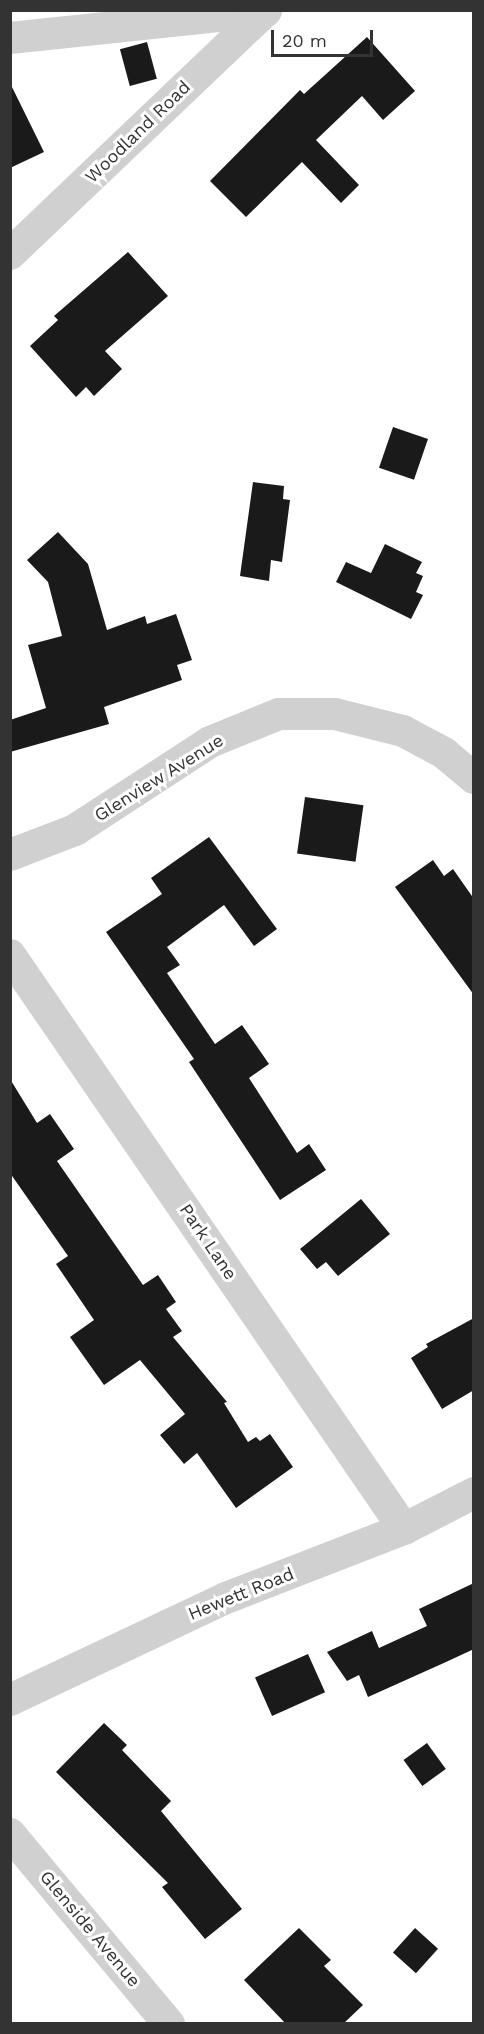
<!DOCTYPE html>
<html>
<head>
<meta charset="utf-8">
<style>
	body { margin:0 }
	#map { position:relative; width:484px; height:2034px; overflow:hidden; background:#fff; font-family:"Work Sans",sans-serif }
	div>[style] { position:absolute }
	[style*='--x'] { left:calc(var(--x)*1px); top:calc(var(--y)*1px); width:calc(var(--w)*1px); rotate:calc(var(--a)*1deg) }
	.building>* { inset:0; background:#1a1a1a; transform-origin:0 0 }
	.street>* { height:32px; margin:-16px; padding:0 16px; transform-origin:16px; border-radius:16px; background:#d0d0d0 }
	span { translate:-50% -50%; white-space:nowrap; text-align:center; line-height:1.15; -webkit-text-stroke:6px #fff; paint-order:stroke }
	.street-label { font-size:18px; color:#333 }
	.frame { position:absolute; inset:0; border:12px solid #333; pointer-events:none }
	.scale { position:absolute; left:271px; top:30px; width:102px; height:27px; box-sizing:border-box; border:3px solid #333; border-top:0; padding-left:8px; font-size:18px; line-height:21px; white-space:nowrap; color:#333; -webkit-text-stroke:4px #fff; paint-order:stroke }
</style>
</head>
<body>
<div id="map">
	<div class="building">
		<div style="clip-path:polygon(367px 37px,415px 91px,383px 120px,362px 96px,316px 140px,359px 185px,341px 203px,302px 162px,246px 217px,210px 181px,300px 90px,304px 94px)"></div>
		<div style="left:147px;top:42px;width:38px;height:28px;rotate:75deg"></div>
		<div style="clip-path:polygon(10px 83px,44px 152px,10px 168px)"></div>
		<div style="clip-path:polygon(128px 252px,168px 296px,105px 351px,122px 369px,94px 396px,86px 387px,76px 397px,30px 346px,58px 320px,54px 316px)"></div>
		<div style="left:393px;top:427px;width:37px;height:43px;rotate:19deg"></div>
		<div style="clip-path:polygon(253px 482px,284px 486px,283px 499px,290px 500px,282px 562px,271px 560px,269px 581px,240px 576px)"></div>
		<div style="clip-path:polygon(58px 532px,88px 564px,107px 630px,145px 616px,147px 624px,176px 614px,192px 660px,177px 665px,182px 680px,104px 707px,109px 724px,10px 752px,10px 720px,46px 708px,28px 645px,62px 636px,48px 582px,27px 560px)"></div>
		<div style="clip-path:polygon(385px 544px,422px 562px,416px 573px,423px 576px,416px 592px,423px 595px,411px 619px,336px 582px,346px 562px,371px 573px)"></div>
		<div style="left:305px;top:797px;width:59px;height:57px;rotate:8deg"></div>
		<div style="clip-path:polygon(209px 837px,277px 929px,254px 946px,224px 905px,167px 947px,180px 965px,167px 973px,215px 1044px,242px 1025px,269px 1064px,249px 1078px,297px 1153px,309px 1144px,326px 1170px,280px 1200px,189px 1062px,194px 1059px,106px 932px,162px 894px,151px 878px)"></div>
		<div style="clip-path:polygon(433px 860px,444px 876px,453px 869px,474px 899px,474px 995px,395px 887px)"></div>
		<div style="clip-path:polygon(10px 1079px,37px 1123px,50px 1114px,74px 1149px,57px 1161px,143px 1285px,158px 1275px,176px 1302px,166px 1309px,182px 1331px,173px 1337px,227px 1402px,224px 1403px,248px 1442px,256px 1437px,260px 1441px,270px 1434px,293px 1467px,236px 1508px,197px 1453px,184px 1464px,160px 1435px,185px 1414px,140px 1360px,104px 1385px,70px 1337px,94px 1320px,56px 1264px,68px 1256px,10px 1173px)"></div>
		<div style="clip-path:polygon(361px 1199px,390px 1234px,338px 1276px,326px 1262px,317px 1269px,300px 1249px)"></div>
		<div style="clip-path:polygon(474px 1318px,474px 1390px,442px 1409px,411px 1358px,428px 1347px,426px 1344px)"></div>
		<div style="clip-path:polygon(474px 1583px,474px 1649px,446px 1662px,368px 1697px,359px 1675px,347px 1681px,327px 1652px,372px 1631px,379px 1648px,427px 1626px,419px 1609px)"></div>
		<div style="left:308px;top:1654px;width:42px;height:58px;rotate:66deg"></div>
		<div style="clip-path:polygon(104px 1723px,127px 1745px,122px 1750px,171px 1801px,161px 1811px,242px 1909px,205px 1939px,162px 1887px,168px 1883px,56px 1772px)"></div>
		<div style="left:427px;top:1743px;width:32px;height:29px;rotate:54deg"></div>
		<div style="clip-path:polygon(299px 1928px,331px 1960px,324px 1966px,363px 2005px,343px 2024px,286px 2024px,244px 1980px)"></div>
		<div style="left:415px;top:1928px;width:31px;height:33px;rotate:42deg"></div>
	</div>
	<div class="street">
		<div style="--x:10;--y:38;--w:257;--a:-6"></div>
		<div style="--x:10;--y:254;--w:354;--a:-43.6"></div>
		<div style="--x:10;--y:855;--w:70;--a:-21"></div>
		<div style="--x:75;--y:830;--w:161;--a:-33.1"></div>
		<div style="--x:210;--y:742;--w:74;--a:-22.1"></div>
		<div style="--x:279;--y:714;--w:56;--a:0"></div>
		<div style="--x:335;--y:714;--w:70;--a:14"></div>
		<div style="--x:403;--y:731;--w:47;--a:28.2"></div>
		<div style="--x:444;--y:753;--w:39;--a:40"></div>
		<div style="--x:10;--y:955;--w:696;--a:55.53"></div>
		<div style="--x:10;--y:1700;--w:239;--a:-25.3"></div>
		<div style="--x:226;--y:1598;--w:191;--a:-21.2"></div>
		<div style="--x:404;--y:1529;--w:79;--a:-27.2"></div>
		<div style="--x:10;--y:1834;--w:248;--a:50.1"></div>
	</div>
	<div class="street-label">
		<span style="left:138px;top:132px;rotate:-44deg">Woodland Road</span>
		<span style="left:159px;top:778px;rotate:-32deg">Glenview Avenue</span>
		<span style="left:208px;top:1242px;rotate:56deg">Park Lane</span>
		<span style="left:241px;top:1594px;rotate:-22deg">Hewett Road</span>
		<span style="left:90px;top:1929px;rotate:50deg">Glenside Avenue</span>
	</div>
	<div class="frame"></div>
	<div class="scale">20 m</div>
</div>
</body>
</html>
